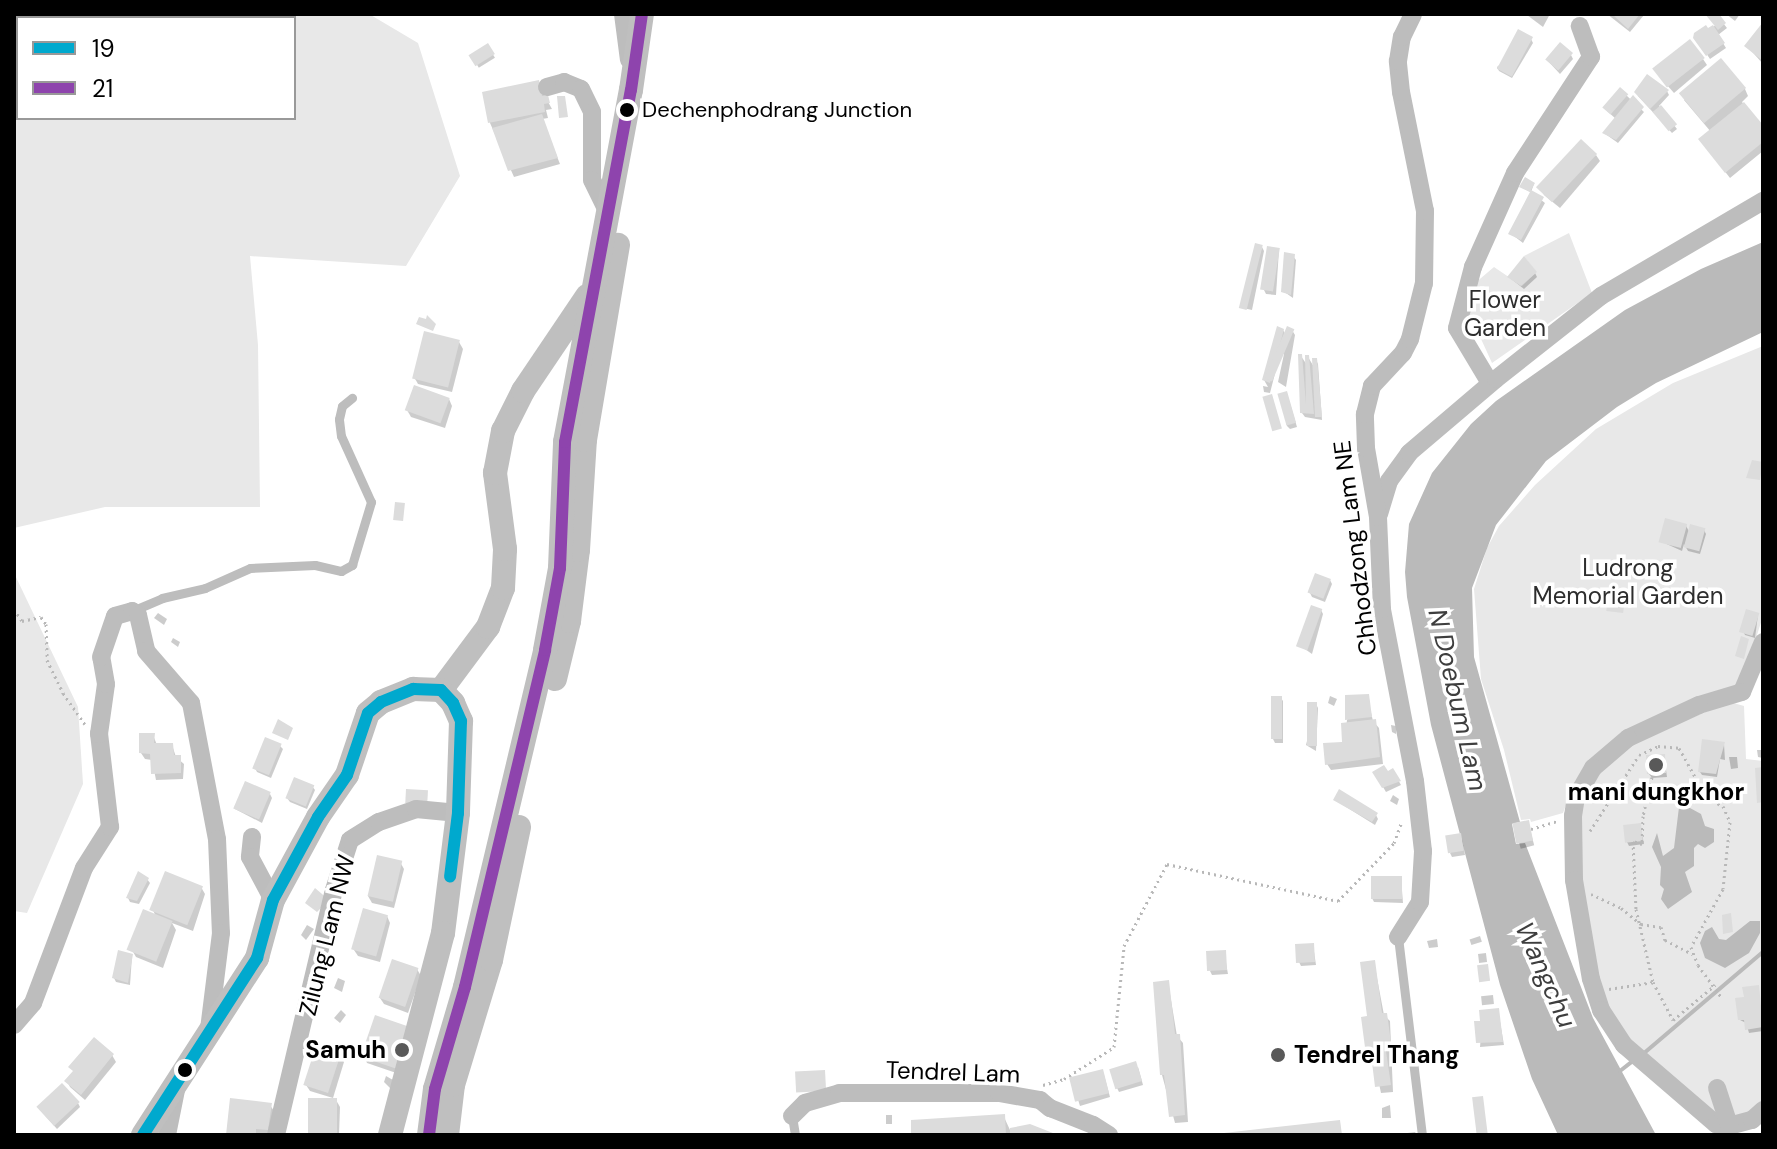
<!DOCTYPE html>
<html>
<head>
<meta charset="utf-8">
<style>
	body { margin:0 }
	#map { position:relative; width:1777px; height:1149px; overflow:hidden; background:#fff; font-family:"DM Sans",sans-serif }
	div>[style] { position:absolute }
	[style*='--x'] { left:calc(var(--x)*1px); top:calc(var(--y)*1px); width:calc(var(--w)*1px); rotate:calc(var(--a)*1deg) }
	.green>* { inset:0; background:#e8e8e8 }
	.water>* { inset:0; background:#bababa }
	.shadow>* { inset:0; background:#0003; transform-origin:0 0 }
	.stream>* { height:4px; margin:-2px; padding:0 2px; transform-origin:2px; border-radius:2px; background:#bababa }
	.building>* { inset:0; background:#dcdcdc; transform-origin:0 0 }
	.path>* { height:3px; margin-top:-1.5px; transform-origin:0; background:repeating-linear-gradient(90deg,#b8b8b8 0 2px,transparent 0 6px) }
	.lane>* { height:9px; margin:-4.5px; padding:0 4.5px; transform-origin:4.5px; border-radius:4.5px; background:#bdbdbd }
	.street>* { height:18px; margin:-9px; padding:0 9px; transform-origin:9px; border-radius:9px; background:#bdbdbd }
	.secondary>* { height:24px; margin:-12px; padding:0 12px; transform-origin:12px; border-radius:12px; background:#bfbfbf }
	.bus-1>* { height:12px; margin:-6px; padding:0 6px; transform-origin:6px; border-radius:6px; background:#00a9ce }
	.bus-2>* { height:12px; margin:-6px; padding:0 6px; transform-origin:6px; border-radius:6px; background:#8e44ad }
	.dots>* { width:22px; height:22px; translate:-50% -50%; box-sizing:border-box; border:4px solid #fff; border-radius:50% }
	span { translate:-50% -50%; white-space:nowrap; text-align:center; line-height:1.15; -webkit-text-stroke:7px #fff; paint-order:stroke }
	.bus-label { font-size:22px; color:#000 }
	.left { translate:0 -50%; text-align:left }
	.park-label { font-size:24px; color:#2d2d2d }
	.street-label { font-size:24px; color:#000 }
	.poi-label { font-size:24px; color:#000; font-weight:700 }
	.right { translate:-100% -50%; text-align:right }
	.water-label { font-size:26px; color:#3e3e3e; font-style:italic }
	.frame { position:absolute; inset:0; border:16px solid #000; pointer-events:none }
	.legend { position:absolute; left:16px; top:16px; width:280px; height:104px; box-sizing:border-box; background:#fff; border:2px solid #999; margin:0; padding:10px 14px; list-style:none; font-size:24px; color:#000 }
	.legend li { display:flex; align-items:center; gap:16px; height:40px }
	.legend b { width:40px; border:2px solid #999 }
</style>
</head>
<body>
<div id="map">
	<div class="green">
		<div style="clip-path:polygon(evenodd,14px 14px,369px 14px,418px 43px,460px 176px,406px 266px,250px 256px,258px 345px,260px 507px,105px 507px,14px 528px,14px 14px,18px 18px,294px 18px,294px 118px,18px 118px,18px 18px)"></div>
		<div style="clip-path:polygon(1569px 233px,1592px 293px,1492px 363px,1461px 295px,1494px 267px,1522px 286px,1536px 272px,1524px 256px)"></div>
		<div style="clip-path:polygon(1763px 346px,1763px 616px,1740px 689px,1662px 717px,1570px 795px,1563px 813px,1531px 822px,1530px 819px,1521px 820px,1504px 750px,1481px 679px,1474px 589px,1487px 548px,1499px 526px,1535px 485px,1596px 429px,1673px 383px)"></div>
		<div style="clip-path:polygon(14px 573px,78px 707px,83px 784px,27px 913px,14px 911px)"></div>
		<div style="clip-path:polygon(1730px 702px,1744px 706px,1746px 759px,1763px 761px,1763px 1104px,1750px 1115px,1718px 1119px,1639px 1052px,1605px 1008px,1581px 881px,1580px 805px,1603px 765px,1625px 745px)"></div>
	</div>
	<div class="water">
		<div style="clip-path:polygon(1763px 242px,1763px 332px,1656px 383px,1617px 407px,1546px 461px,1496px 525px,1472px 588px,1474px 657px,1520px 822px,1512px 824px,1516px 844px,1525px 843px,1593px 1018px,1656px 1135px,1558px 1135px,1532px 1079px,1500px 985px,1431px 725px,1407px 597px,1405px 572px,1409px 524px,1432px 473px,1471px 424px,1496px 401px,1625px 310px,1701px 269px)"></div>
		<div style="clip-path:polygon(1679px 807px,1690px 808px,1701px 814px,1705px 826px,1714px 829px,1714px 842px,1705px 848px,1698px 844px,1694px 848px,1694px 866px,1685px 872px,1692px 892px,1668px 909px,1661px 899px,1664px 889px,1660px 885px,1661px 867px,1652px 847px,1657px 833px,1663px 856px,1674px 848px)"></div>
		<div style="clip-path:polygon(1750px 921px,1760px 921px,1760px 933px,1749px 953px,1725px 968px,1705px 958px,1700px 943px,1705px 931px,1712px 927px,1719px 939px,1726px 940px)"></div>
	</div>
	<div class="shadow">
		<div style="clip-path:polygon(1550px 14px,1543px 27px,1527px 15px,1528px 14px)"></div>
		<div style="clip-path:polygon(1607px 14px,1643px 14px,1644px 15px,1630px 32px)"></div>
		<div style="clip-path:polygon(1707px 14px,1716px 14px,1727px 28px,1718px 35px,1726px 48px,1710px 59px,1696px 38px,1716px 25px)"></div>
		<div style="clip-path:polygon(1726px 14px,1740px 14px,1735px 21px)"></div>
		<div style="clip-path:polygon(1763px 25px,1763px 64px,1747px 46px)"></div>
		<div style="clip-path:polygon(1531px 39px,1533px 43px,1512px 78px,1499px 71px,1497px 67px)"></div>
		<div style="left:487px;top:45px;width:15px;height:19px;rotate:58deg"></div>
		<div style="clip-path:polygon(1571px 55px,1573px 59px,1560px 74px,1547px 60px)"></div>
		<div style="clip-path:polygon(1703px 59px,1707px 65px,1674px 93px,1659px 76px)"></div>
		<div style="clip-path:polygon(1721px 60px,1745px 89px,1748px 96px,1742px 102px,1763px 128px,1763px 151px,1730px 178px,1705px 146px,1711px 132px,1684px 100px)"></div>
		<div style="clip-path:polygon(541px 89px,552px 109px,546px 110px,548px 118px,542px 119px,560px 164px,514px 177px,490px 123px,484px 94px)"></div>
		<div style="clip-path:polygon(1667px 91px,1669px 95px,1659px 106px,1677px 129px,1672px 133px,1638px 96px)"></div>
		<div style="clip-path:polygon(1626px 95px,1644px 112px,1618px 143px,1604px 133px,1616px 119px,1607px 111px)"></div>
		<div style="clip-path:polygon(1596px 155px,1600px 161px,1560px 208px,1544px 195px,1541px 189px)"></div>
		<div style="clip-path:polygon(1534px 184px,1531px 192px,1545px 203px,1523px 243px,1510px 233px,1532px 193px,1521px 187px)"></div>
		<div style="clip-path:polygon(1262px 247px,1264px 251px,1252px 310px,1243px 308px)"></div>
		<div style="clip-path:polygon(1279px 250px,1276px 295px,1266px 294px,1264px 290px)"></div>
		<div style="clip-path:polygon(1293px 256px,1296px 260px,1293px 298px,1283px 291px)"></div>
		<div style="clip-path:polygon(1535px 273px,1537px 277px,1524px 289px,1510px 278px)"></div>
		<div style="clip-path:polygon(1283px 330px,1287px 337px,1292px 330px,1295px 335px,1286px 387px,1278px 382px,1284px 354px,1280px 354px,1270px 393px,1264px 392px,1263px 386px,1268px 387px,1264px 380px)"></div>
		<div style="clip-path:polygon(459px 342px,463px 349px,452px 392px,418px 384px,414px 377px)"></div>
		<div style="clip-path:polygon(1301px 356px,1307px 365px,1308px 357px,1314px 367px,1316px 360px,1318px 364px,1322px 420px,1305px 417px,1302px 413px)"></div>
		<div style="clip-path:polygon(1280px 394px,1288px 397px,1297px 427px,1290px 429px,1287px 426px)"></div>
		<div style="clip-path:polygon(449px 399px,452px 406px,445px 428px,411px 417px,407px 410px)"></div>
		<div style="clip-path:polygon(1686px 526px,1690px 533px,1704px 530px,1706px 534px,1700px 554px,1688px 551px,1684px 544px,1682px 551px,1660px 541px)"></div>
		<div style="clip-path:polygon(1330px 580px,1332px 584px,1325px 602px,1312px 597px,1310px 593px)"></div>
		<div style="clip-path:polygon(1321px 610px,1323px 614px,1312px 654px,1302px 647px)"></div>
		<div style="clip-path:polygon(158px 613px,167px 619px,164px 625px,154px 618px)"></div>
		<div style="clip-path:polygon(1758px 615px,1755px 638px,1745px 635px,1743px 631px)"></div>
		<div style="clip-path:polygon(173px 638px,180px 642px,178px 647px,171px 642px)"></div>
		<div style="clip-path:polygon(1330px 696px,1337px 699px,1334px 706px,1328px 703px)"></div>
		<div style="clip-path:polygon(1367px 696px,1373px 721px,1379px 728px,1383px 764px,1331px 770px,1327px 764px,1344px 744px,1347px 720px)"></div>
		<div style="clip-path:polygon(1281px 698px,1283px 701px,1283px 743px,1275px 743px,1273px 739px)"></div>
		<div style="clip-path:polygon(1316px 704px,1318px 708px,1316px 751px,1306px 745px)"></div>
		<div style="clip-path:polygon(1391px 725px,1396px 726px,1396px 734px,1392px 732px)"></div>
		<div style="clip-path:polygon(153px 735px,157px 745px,172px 745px,176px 757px,184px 764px,183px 779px,156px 780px,152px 760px,145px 759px,141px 753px)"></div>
		<div style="clip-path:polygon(1724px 744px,1725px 760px,1720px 759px,1717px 777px,1702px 775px,1700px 772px)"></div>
		<div style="clip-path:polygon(280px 746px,283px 749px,271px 778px,257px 772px,255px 768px)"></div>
		<div style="clip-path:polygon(1757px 750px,1763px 750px,1763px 758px,1758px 757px)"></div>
		<div style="clip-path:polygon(1664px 756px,1667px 777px,1652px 778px,1649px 774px)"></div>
		<div style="clip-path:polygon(1729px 757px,1737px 757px,1738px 768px,1731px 769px)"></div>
		<div style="clip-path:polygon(1393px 771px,1401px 785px,1386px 792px,1374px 772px)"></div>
		<div style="clip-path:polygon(312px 786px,315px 790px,307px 809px,290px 802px,287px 798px)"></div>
		<div style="clip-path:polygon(270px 794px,272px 798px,262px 823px,235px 809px)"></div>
		<div style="clip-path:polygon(1393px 795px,1399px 799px,1397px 805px,1390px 801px)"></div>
		<div style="clip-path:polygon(1335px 800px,1376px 815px,1378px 819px,1375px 825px)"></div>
		<div style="left:1528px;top:822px;width:24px;height:14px;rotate:75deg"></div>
		<div style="clip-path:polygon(1640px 825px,1644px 844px,1629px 846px,1627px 842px)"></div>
		<div style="clip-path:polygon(1462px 839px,1465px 855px,1452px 857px,1450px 853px)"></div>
		<div style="clip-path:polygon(400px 862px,404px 869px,394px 908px,372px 903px,368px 896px)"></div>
		<div style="clip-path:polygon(1401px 878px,1403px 903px,1374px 902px,1372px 898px)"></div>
		<div style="clip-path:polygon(147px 879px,150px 883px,139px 904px,130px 902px,128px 898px)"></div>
		<div style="clip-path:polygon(201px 887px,205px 894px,193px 931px,172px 923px,176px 930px,163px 968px,136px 957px,132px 950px,156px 917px,153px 910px)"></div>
		<div style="clip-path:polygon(387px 916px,390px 923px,380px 962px,358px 956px,354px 950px)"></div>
		<div style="clip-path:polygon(307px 925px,314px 929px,306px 940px,301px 935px)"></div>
		<div style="left:1480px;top:936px;width:6px;height:11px;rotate:72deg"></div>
		<div style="clip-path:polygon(1437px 939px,1438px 947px,1429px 948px,1427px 941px)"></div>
		<div style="clip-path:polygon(1313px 945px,1316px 965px,1301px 966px,1299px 962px)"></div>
		<div style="clip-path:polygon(1224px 952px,1228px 974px,1212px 975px,1210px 971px)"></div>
		<div style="left:1478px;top:954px;width:8px;height:9px;rotate:-7deg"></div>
		<div style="clip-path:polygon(132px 956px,130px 985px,116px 982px,114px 978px)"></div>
		<div style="clip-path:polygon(1374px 962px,1384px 1015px,1390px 1021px,1393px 1092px,1381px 1093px,1374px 1060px,1368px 1054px)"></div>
		<div style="clip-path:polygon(417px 969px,421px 976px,408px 1013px,384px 1004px,380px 998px)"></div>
		<div style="clip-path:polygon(338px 978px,345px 981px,342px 992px,334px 988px)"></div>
		<div style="clip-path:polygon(1168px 982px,1177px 1036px,1183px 1043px,1188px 1122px,1175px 1123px,1162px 1075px)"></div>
		<div style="clip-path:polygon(1758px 987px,1763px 1031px,1749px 1033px,1746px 1023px,1740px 1020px)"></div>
		<div style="left:1493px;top:995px;width:9px;height:12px;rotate:84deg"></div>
		<div style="clip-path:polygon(341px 1010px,346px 1015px,340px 1023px,334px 1018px)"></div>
		<div style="clip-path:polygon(1498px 1010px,1504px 1045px,1480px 1047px,1482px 1022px)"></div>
		<div style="clip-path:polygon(418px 1037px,405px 1076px,367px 1063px,364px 1056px)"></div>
		<div style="clip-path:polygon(112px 1055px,116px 1062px,85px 1100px,70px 1087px,67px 1081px)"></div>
		<div style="clip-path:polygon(340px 1056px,344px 1062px,333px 1098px,310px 1091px,306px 1085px)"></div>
		<div style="clip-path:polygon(1138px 1067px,1143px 1085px,1119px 1092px,1117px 1088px)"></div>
		<div style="clip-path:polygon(1104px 1075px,1110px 1097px,1080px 1106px,1072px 1080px)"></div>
		<div style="clip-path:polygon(386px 1076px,393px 1080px,391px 1089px,384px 1082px)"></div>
		<div style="clip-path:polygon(336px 1100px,340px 1107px,339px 1135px,310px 1135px)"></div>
		<div style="clip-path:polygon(78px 1103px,80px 1107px,57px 1129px,41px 1111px)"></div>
		<div style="clip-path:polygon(270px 1105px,274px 1111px,271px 1135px,228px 1135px)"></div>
		<div style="clip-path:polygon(1390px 1105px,1391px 1118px,1382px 1118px,1382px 1108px)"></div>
		<div style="left:886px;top:1115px;width:6px;height:9px"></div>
		<div style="clip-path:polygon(1004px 1117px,1010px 1130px,1030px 1126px,1053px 1135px,913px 1135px)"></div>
		<div style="clip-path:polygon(1415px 1132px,1417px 1135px,1392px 1135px)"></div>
	</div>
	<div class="stream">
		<div style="--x:1643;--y:1054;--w:157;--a:-40.4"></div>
		<div style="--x:1620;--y:1071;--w:16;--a:-38"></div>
	</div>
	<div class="building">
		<div style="clip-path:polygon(1612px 14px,1640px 14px,1628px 29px)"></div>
		<div style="clip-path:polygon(1705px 14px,1719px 14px,1726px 23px,1718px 30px)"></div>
		<div style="clip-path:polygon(1763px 22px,1761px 46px,1763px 61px,1744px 46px)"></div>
		<div style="clip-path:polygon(1706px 25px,1708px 28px,1713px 25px,1725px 43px,1706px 56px,1693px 38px,1694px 33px)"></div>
		<div style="left:1518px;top:29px;width:17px;height:45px;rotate:28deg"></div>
		<div style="left:1690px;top:39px;width:24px;height:48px;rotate:52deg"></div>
		<div style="left:1560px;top:42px;width:17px;height:23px;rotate:40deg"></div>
		<div style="left:488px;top:43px;width:13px;height:23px;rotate:58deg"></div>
		<div style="left:1721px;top:58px;width:39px;height:55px;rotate:50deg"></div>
		<div style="clip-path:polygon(1647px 74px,1669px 90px,1650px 109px,1634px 92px)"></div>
		<div style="clip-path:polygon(539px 80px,542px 96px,548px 95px,550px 103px,544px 104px,545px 112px,488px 123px,482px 92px)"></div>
		<div style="left:1620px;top:87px;width:11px;height:27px;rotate:41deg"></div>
		<div style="clip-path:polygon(1633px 95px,1644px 107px,1616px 140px,1602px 133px)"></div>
		<div style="clip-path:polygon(557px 96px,565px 96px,568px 117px,559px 118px)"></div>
		<div style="clip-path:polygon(1744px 102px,1763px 125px,1763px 142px,1725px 173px,1698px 139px)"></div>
		<div style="left:1661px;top:105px;width:25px;height:11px;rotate:50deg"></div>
		<div style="clip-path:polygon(542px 114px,558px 158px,508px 171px,492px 128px)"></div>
		<div style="left:1581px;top:139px;width:22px;height:66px;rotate:43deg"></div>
		<div style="clip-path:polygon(1525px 177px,1535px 183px,1531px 190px,1544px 197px,1521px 240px,1508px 234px,1530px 192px,1519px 187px)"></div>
		<div style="left:1255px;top:243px;width:8px;height:67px;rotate:14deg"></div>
		<div style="left:1267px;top:246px;width:13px;height:44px;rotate:9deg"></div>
		<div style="clip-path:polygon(1284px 252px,1295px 254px,1291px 295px,1281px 292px)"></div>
		<div style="clip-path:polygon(1524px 256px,1537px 272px,1521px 286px,1507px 277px)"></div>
		<div style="clip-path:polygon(427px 315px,436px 324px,433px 331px,416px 324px,419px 317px,426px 319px)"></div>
		<div style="clip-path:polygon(1277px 326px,1284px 329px,1270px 383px,1262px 380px)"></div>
		<div style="left:1287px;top:326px;width:8px;height:57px;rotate:23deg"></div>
		<div style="left:424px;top:331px;width:37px;height:49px;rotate:14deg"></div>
		<div style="clip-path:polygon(1298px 354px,1302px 354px,1306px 404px,1305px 355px,1309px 355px,1314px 414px,1300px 413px)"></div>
		<div style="clip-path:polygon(1312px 358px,1317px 358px,1322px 417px,1315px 417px)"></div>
		<div style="left:414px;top:385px;width:38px;height:27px;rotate:20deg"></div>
		<div style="left:1287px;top:391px;width:33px;height:10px;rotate:74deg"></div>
		<div style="left:1272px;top:394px;width:36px;height:10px;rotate:74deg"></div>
		<div style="clip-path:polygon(1752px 460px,1763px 462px,1760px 480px,1746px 478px)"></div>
		<div style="left:395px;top:502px;width:10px;height:18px;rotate:6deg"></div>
		<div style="left:1665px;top:518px;width:23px;height:25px;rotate:15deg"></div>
		<div style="left:1690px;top:524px;width:16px;height:24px;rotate:15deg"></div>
		<div style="left:1315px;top:573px;width:17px;height:21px;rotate:21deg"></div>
		<div style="left:1608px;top:597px;width:17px;height:14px;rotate:7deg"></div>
		<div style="left:1311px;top:605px;width:12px;height:44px;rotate:20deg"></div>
		<div style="left:1746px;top:609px;width:14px;height:24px;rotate:17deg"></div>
		<div style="clip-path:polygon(1741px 636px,1749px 639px,1744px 659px,1735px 656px)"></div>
		<div style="clip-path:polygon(1369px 694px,1372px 717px,1345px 720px,1345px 695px)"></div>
		<div style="left:1271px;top:696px;width:11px;height:43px"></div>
		<div style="left:1307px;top:702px;width:10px;height:44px"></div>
		<div style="clip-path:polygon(278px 719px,293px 728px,288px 740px,272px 733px)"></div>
		<div style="clip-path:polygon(1376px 719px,1380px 757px,1325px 765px,1323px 743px,1342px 742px,1341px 723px)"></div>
		<div style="clip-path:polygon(139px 733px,155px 733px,154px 743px,173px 743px,174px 755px,181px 755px,181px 773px,151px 774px,150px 754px,139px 753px)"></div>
		<div style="left:265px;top:737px;width:18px;height:34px;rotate:22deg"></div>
		<div style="clip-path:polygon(1702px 739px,1725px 742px,1716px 774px,1698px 772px)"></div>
		<div style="left:1665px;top:754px;width:19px;height:19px;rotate:87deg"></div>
		<div style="clip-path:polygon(1384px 765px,1388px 771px,1393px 768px,1401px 781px,1382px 788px,1372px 772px)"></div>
		<div style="clip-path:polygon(1763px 767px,1763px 802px,1757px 803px,1755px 768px)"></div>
		<div style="left:294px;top:777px;width:22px;height:23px;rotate:22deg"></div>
		<div style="left:245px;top:781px;width:28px;height:30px;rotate:23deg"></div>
		<div style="left:406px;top:789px;width:22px;height:14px;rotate:3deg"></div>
		<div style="clip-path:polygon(1339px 789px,1378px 813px,1372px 822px,1333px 800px)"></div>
		<div style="left:1529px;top:820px;width:21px;height:17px;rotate:79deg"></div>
		<div style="left:1641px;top:823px;width:18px;height:18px;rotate:84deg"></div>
		<div style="left:1461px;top:833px;width:18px;height:16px;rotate:81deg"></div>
		<div style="left:377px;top:855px;width:26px;height:42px;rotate:13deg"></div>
		<div style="clip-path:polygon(138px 871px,149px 878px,137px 901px,126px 898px)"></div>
		<div style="left:165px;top:871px;width:41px;height:42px;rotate:22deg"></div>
		<div style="left:1371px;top:876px;width:31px;height:23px"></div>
		<div style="clip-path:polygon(315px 888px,329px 900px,317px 912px,305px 903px)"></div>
		<div style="left:363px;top:908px;width:26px;height:43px;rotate:16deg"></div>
		<div style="left:143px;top:909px;width:32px;height:44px;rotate:22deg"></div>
		<div style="clip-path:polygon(1731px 913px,1733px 932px,1723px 934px,1722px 915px)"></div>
		<div style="left:1314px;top:943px;width:19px;height:19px;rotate:87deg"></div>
		<div style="clip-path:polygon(118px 950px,133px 954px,128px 983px,112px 978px)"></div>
		<div style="left:1226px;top:950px;width:20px;height:20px;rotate:87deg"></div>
		<div style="left:392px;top:959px;width:28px;height:41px;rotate:19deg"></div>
		<div style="clip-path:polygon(1375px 960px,1382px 1013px,1387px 1013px,1392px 1050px,1386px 1051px,1391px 1085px,1375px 1087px,1371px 1054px,1366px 1055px,1361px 1017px,1367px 1016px,1360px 962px)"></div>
		<div style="left:1488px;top:964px;width:17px;height:11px;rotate:83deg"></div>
		<div style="clip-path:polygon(1169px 980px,1175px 1034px,1180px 1034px,1185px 1115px,1169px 1117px,1164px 1075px,1160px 1075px,1153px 982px)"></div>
		<div style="clip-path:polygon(1759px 985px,1763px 1027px,1745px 1030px,1744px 1020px,1738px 1020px,1735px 998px,1744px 997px,1742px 987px)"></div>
		<div style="clip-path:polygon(1499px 1008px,1503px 1042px,1476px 1043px,1474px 1021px,1480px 1021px,1479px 1010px)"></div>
		<div style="left:375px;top:1015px;width:43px;height:44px;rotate:19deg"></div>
		<div style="clip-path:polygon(94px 1037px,114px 1054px,81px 1095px,64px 1081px,73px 1071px,68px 1067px)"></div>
		<div style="left:316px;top:1046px;width:26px;height:41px;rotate:18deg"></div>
		<div style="left:1136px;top:1061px;width:21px;height:28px;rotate:73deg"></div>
		<div style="left:1103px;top:1069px;width:25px;height:35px;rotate:76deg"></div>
		<div style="left:825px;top:1070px;width:21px;height:30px;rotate:87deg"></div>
		<div style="left:62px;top:1083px;width:26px;height:35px;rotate:47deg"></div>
		<div style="left:1483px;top:1096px;width:39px;height:11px;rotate:83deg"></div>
		<div style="clip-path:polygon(230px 1098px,272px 1103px,268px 1130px,256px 1129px,256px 1135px,226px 1135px)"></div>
		<div style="left:308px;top:1098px;width:29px;height:36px"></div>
		<div style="clip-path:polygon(1005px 1114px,1006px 1135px,911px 1135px,911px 1120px)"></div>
		<div style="clip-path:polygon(1340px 1120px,1342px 1135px,1224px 1135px,1224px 1133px)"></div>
		<div style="clip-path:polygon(1030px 1124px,1058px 1135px,1010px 1135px,1010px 1128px)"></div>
	</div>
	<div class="path">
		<div style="--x:14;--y:609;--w:14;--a:56"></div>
		<div style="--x:22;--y:621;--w:19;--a:-12"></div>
		<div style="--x:41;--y:617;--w:9;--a:54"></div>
		<div style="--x:46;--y:624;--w:36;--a:88"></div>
		<div style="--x:47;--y:660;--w:37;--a:64"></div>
		<div style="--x:63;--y:693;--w:38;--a:55"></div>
		<div style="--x:1652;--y:777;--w:40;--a:103"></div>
		<div style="--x:1643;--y:816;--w:28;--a:92"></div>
		<div style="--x:1642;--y:844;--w:9;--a:-162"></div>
		<div style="--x:1633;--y:841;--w:68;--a:87.5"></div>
		<div style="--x:1636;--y:909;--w:75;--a:76.9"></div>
		<div style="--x:1650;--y:790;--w:40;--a:1.4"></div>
		<div style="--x:1690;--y:791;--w:14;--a:-21"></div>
		<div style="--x:1703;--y:786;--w:24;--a:5"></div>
		<div style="--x:1727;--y:788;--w:23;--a:-7"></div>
		<div style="--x:1531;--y:829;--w:28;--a:-17"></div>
		<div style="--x:1590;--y:831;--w:90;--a:-57.2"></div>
		<div style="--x:1639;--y:755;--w:21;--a:-25"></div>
		<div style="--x:1658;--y:746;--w:21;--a:5"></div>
		<div style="--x:1679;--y:748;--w:57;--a:60.8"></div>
		<div style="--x:1707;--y:798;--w:18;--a:27"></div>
		<div style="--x:1723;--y:806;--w:17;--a:66"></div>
		<div style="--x:1730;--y:822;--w:67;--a:96"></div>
		<div style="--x:1723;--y:889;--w:66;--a:118.9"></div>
		<div style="--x:1691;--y:947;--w:19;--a:69"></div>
		<div style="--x:1698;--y:965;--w:39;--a:54"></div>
		<div style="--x:1591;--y:894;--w:33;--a:25"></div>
		<div style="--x:1621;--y:908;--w:26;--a:39"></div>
		<div style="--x:1641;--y:924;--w:20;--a:9"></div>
		<div style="--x:1661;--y:927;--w:14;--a:73"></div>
		<div style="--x:1665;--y:940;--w:31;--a:27"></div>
		<div style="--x:1609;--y:989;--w:45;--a:-9"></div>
		<div style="--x:1653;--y:982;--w:43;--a:62.2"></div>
		<div style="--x:1673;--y:1020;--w:55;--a:-39.8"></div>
		<div style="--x:1043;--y:1085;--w:22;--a:-16"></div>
		<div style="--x:1064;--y:1079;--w:59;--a:-32.6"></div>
		<div style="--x:1114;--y:1047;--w:101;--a:-84.3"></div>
		<div style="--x:1124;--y:946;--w:93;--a:-62.3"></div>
		<div style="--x:1167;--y:864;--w:175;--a:12.2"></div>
		<div style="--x:1338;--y:901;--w:81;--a:-46"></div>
		<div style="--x:1394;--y:843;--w:23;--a:-70"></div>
	</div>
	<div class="lane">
		<div style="--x:132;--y:611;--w:33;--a:-23"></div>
		<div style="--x:162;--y:598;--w:44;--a:-13.1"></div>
		<div style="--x:205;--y:588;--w:49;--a:-24"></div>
		<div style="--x:250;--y:568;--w:65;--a:-2.6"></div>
		<div style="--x:315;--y:565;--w:27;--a:13"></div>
		<div style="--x:341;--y:571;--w:13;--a:-29"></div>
		<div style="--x:352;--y:565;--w:66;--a:-73.2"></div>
		<div style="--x:371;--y:502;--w:72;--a:-114.4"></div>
		<div style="--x:341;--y:436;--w:17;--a:-97"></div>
		<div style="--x:339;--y:419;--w:13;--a:-77"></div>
		<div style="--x:342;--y:406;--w:13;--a:-39"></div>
		<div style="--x:1398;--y:937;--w:199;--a:83.1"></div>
		<div style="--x:792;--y:1116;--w:19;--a:81"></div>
	</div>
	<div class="street">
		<div style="--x:623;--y:14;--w:46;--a:82.6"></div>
		<div style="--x:547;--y:87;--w:18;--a:-16"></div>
		<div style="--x:564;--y:82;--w:18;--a:22"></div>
		<div style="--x:581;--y:89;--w:25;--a:64"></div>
		<div style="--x:592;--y:112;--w:68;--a:90"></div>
		<div style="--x:592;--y:180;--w:37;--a:64"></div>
		<div style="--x:1490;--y:383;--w:64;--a:-121"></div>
		<div style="--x:1457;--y:328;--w:63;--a:-75.3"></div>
		<div style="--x:1473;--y:267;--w:103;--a:-65.9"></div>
		<div style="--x:1515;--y:173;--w:139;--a:-56.8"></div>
		<div style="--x:1591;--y:57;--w:33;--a:-110"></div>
		<div style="--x:1379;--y:514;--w:34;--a:-73"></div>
		<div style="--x:1389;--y:481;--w:34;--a:-54"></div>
		<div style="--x:1409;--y:453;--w:114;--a:-40.4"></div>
		<div style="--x:1496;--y:379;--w:134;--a:-38.3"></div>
		<div style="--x:1601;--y:296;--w:188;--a:-30.4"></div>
		<div style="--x:1763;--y:642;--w:54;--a:112.8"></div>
		<div style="--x:1742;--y:692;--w:45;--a:163.2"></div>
		<div style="--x:1699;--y:705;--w:78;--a:155.1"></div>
		<div style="--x:1628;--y:738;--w:46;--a:139.4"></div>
		<div style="--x:1593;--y:768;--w:34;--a:120"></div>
		<div style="--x:1576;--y:797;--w:19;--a:99"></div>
		<div style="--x:1573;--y:816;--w:64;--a:89.1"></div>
		<div style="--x:1574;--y:880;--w:100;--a:80.3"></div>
		<div style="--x:1591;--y:979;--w:33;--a:72"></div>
		<div style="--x:1601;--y:1010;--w:42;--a:56.7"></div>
		<div style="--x:1624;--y:1045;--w:121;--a:40.7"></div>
		<div style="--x:1716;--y:1124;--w:13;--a:9"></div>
		<div style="--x:1729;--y:1126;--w:24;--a:-15"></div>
		<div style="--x:1752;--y:1120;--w:15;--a:-42"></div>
		<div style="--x:252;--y:837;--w:20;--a:96"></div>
		<div style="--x:250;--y:857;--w:49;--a:61.9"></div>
		<div style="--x:1398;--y:937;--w:41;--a:-57.8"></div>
		<div style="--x:1420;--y:902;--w:51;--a:-86.6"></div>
		<div style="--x:1423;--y:851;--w:70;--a:-96.5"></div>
		<div style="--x:1415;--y:781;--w:175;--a:-100.9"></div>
		<div style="--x:1382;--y:609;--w:92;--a:-92.5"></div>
		<div style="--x:1378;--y:517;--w:70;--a:-99.9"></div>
		<div style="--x:1366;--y:448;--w:34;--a:-92"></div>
		<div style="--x:1365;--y:414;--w:29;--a:-76"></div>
		<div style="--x:1372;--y:386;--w:45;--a:-46.8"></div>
		<div style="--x:1403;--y:353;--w:16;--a:-63"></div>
		<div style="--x:1410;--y:339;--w:58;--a:-76"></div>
		<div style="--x:1424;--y:283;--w:72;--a:-89.2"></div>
		<div style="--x:1425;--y:211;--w:121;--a:-101.4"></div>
		<div style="--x:1401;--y:92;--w:31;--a:-96"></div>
		<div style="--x:1398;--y:61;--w:24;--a:-81"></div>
		<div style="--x:1402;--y:37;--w:25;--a:-64"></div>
		<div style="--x:14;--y:1025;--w:29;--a:-49"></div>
		<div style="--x:33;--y:1003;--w:144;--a:-69.3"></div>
		<div style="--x:84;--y:868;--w:49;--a:-57.6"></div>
		<div style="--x:110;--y:827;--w:94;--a:-96.7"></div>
		<div style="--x:99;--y:734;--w:50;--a:-82"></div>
		<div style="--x:106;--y:684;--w:27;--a:-100"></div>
		<div style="--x:101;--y:657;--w:43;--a:-71.1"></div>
		<div style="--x:115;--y:616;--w:18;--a:-16"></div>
		<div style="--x:132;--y:611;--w:7;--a:34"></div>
		<div style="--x:138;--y:615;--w:37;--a:77"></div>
		<div style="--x:146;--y:651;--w:69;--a:49.1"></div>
		<div style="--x:191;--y:703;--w:138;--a:79.2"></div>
		<div style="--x:217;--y:839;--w:94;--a:87.6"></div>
		<div style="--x:221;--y:933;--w:98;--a:97.1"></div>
		<div style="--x:1717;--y:1088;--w:40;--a:72"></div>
		<div style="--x:792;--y:1116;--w:18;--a:-45"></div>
		<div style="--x:805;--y:1103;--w:35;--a:-16"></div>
		<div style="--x:839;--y:1093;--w:160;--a:0"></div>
		<div style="--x:999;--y:1093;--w:42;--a:9.7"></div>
		<div style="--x:1040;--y:1100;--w:13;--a:39"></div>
		<div style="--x:1050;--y:1108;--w:46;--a:21.6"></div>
		<div style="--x:1093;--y:1125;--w:19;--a:32"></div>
		<div style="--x:167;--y:1135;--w:46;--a:-78.7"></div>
		<div style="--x:276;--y:1135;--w:252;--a:-76.7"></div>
		<div style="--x:334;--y:890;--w:52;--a:-72.3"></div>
		<div style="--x:350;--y:840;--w:34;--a:-32"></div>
		<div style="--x:379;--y:822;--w:39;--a:-19"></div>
		<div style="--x:416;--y:809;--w:42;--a:5.4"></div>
	</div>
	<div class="secondary">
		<div style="--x:555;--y:679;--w:60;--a:-76.4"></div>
		<div style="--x:569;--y:621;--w:72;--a:-82.8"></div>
		<div style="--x:578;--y:550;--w:110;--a:-86.4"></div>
		<div style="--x:585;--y:440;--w:198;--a:-80.4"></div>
		<div style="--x:441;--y:690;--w:79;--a:-53.3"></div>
		<div style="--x:488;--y:627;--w:42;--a:-69"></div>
		<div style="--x:503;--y:588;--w:39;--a:-87"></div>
		<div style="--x:505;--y:549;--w:77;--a:-97.5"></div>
		<div style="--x:495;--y:473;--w:43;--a:-79.2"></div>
		<div style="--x:503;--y:431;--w:45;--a:-63.4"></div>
		<div style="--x:523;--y:391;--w:115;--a:-56"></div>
		<div style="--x:143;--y:1135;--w:211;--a:-57.2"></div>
		<div style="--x:257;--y:958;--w:60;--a:-74.6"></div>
		<div style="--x:273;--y:900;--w:94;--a:-61.5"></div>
		<div style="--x:318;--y:817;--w:51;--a:-55.4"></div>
		<div style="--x:347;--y:775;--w:65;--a:-71.3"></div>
		<div style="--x:368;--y:713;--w:17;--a:-40"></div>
		<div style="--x:381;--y:702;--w:35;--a:-22"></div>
		<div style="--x:413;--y:689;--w:28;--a:2"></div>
		<div style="--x:441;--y:690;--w:18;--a:47"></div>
		<div style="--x:453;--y:703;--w:20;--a:66"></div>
		<div style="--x:461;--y:721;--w:92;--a:91.9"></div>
		<div style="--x:458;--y:813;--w:121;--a:97.1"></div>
		<div style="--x:443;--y:933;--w:209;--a:104.7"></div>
		<div style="--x:429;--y:1135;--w:46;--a:-82.6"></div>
		<div style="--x:435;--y:1089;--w:106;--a:-73.6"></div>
		<div style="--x:465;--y:987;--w:346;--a:-76.6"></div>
		<div style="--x:545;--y:650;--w:83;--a:-79.6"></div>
		<div style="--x:560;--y:568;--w:126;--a:-87.7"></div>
		<div style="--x:565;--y:442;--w:358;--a:-79.4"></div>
		<div style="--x:631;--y:90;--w:77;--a:-81.8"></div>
		<div style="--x:447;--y:1135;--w:50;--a:-83.2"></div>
		<div style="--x:453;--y:1085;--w:131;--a:-73.1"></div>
		<div style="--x:491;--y:960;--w:136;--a:-78.1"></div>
	</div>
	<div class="bus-1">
		<div style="--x:143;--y:1135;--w:211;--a:-57.2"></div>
		<div style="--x:257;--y:958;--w:60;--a:-74.6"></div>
		<div style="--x:273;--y:900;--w:94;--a:-61.5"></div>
		<div style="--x:318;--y:817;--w:51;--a:-55.4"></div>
		<div style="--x:347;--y:775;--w:65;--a:-71.3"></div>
		<div style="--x:368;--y:713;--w:17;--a:-40"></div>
		<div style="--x:381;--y:702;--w:35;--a:-22"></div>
		<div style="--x:413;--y:689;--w:28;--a:2"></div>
		<div style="--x:441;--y:690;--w:18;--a:47"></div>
		<div style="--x:453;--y:703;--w:20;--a:66"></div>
		<div style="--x:461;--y:721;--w:92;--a:91.9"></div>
		<div style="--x:458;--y:813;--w:64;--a:97.1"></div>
	</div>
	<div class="bus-2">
		<div style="--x:429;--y:1135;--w:46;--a:-82.6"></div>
		<div style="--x:435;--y:1089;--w:106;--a:-73.6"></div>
		<div style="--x:465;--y:987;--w:346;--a:-76.6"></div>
		<div style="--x:545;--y:650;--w:83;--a:-79.6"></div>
		<div style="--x:560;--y:568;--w:126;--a:-87.7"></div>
		<div style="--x:565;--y:442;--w:358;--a:-79.4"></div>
		<div style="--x:631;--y:90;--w:77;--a:-81.8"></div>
	</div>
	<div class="dots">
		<div style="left:627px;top:110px;background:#000"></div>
		<div style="left:1656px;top:765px;background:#595959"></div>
		<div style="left:402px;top:1050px;background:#595959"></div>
		<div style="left:1278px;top:1055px;background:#595959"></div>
		<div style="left:185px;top:1070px;background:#000"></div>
	</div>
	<div class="bus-label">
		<span class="left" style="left:642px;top:110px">Dechenphodrang Junction</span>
	</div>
	<div class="park-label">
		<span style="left:1505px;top:314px">Flower<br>Garden</span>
		<span style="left:1628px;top:582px">Ludrong<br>Memorial Garden</span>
	</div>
	<div class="street-label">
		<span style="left:1355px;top:548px;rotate:-97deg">Chhodzong Lam NE</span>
		<span style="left:327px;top:935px;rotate:-76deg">Zilung Lam NW</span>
		<span style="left:953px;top:1072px;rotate:2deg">Tendrel Lam</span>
	</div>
	<div class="poi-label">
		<span style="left:1656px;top:792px">mani dungkhor</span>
		<span class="right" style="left:386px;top:1050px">Samuh</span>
		<span class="left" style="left:1294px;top:1055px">Tendrel Thang</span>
	</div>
	<div class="water-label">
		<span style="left:1457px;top:700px;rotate:77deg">N Doebum Lam</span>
		<span style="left:1545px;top:975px;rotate:66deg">Wangchu</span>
	</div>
	<div class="frame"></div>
	<ul class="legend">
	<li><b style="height:10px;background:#00a9ce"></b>19</li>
	<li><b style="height:10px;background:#8e44ad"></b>21</li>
	</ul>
</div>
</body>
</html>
